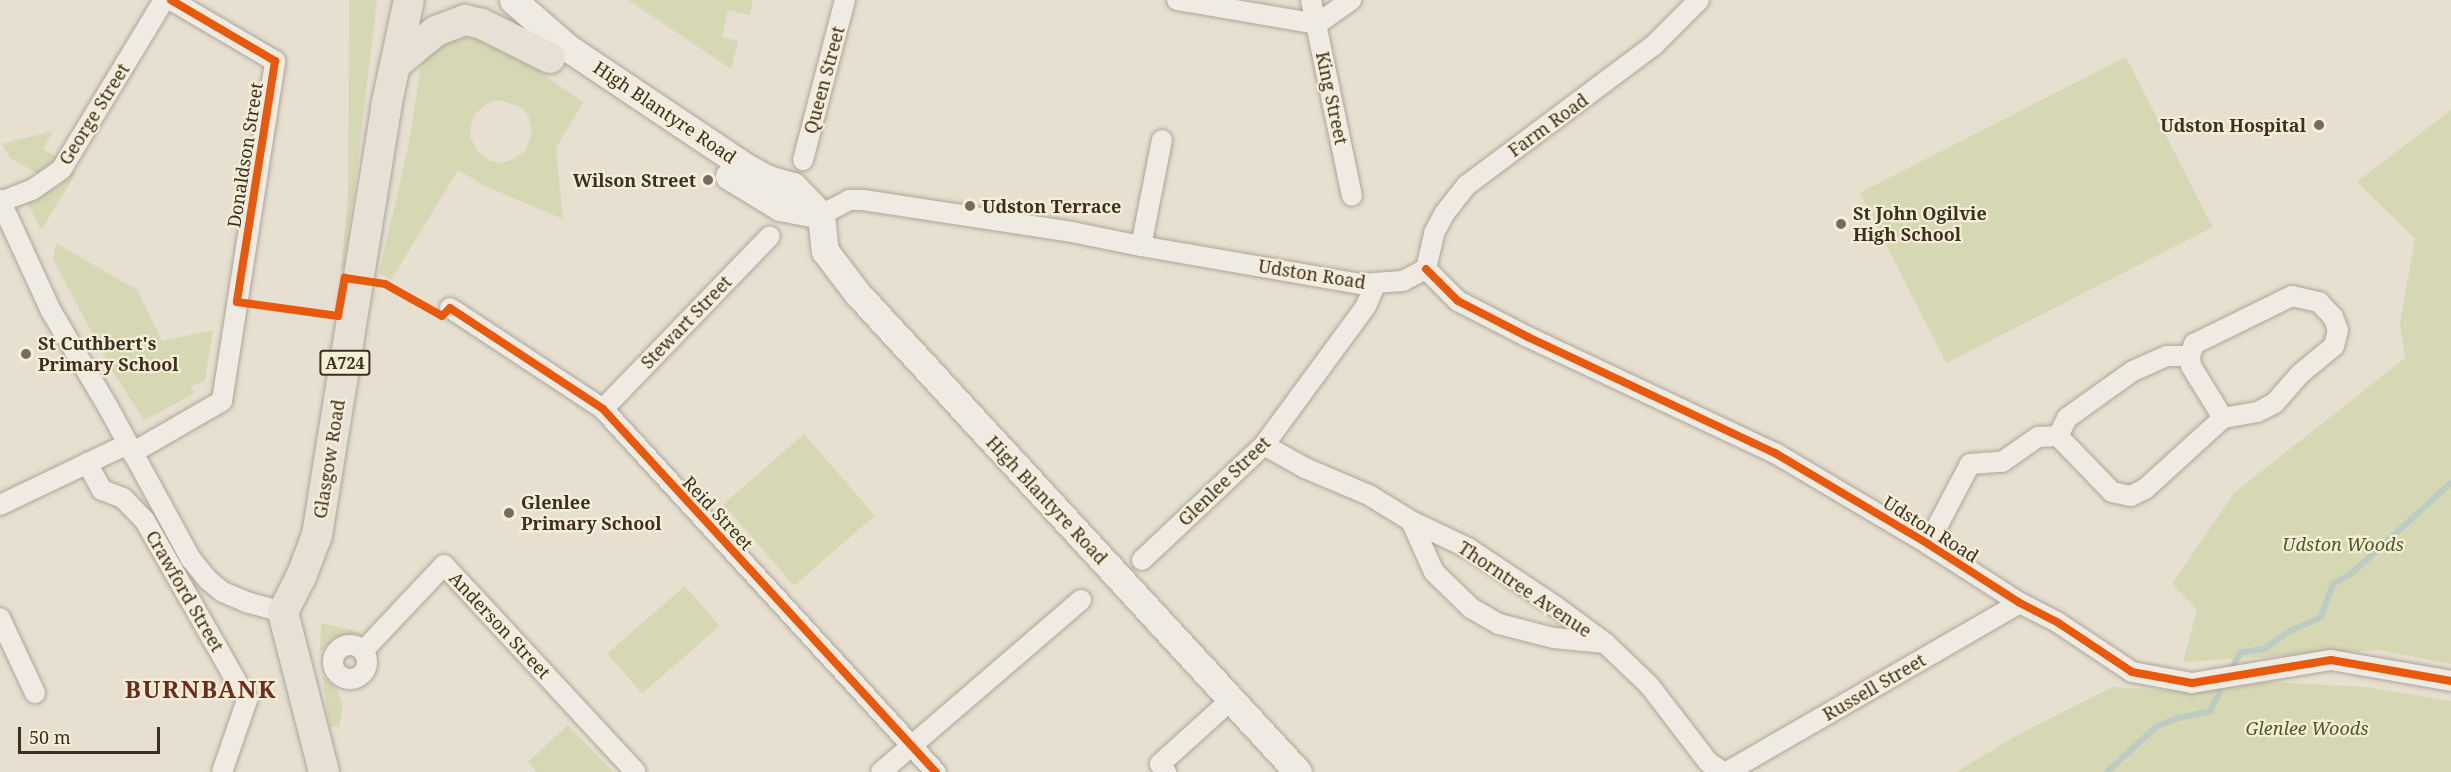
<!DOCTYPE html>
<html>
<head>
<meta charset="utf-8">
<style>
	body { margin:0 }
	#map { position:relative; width:2451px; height:772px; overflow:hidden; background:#e7e0d1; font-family:"Noto Serif",serif }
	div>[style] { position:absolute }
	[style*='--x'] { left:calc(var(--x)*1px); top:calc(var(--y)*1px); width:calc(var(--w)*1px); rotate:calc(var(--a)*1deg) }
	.green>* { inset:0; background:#d6d7b3; transform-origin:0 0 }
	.stream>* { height:6px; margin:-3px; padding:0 3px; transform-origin:3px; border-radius:3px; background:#bcccc2 }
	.roads { filter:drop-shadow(0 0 2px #ada599) drop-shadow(0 0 2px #ada599) }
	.street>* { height:20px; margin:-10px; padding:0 10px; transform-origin:10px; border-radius:10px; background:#efebe3 }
	.street>.ring { margin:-10px; padding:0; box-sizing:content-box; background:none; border:20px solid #efebe3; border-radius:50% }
	.secondary>* { height:27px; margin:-13.5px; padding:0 13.5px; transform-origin:13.5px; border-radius:13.5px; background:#efebe3 }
	.primary>* { height:30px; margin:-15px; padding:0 15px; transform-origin:15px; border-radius:15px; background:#e6e1d4 }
	.cycleway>* { height:8px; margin:-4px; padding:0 4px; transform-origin:4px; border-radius:4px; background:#e8590c }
	.dots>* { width:16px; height:16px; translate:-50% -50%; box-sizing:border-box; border:3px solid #f7eed8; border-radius:50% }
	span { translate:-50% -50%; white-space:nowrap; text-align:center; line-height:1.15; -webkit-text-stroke:4.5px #f7eed8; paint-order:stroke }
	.shield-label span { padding:2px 4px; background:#f7eed8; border:2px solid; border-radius:4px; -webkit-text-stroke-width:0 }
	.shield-label { font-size:16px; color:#3d2e20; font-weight:700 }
	.street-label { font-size:18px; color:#3d2e20 }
	.poi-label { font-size:18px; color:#3d2e20; font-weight:700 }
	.right { translate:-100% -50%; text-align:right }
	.left { translate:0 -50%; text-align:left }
	.park-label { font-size:18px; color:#4d5a26; font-style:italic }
	.district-label { font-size:24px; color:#6b2e1e; font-weight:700; letter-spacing:1.5px }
	.scale { position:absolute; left:18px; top:727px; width:142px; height:27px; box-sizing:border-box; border:3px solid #3d2e20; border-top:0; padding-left:8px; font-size:18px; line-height:21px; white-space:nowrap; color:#3d2e20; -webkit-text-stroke:4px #f7eed8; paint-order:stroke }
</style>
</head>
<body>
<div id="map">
	<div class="green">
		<div style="clip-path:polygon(349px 0,377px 0,355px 186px,344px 267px,341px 269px,348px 198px)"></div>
		<div style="clip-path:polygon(628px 0,753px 0,750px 15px,728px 10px,722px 37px,738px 41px,731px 69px)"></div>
		<div style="clip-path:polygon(evenodd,467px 38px,495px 41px,583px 102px,556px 148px,563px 219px,485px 186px,458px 170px,391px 280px,379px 273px,408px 148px,421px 65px,432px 51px,450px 41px,467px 38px,499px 100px,521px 107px,528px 115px,532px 130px,526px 150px,514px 159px,502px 163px,490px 161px,479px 153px,470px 137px,471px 124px,476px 113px,488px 103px,499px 100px)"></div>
		<div style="left:2126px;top:57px;width:191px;height:299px;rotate:63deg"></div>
		<div style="clip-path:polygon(2451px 110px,2451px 664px,2378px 650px,2183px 662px,2197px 609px,2172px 584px,2234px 493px,2405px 358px,2400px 323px,2415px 239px,2357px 182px)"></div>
		<div style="clip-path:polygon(53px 131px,43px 149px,58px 158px,39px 174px,10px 158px,2px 144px)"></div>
		<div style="clip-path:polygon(74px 171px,76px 173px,42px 229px,40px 228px,27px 202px,57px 187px)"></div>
		<div style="clip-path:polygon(56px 243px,137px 290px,162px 341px,213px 330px,205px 380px,191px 387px,194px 392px,190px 396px,144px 420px,111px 369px,53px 259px)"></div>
		<div style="left:804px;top:434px;width:108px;height:107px;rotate:49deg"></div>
		<div style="left:685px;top:586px;width:53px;height:103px;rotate:49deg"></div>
		<div style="clip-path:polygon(321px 623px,363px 633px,334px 639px,320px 652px)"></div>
		<div style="clip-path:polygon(322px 676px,336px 688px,343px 704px,339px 727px,330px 727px)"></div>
		<div style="clip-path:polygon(2272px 682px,2365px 687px,2451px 701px,2451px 772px,1956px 772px,2021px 733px,2112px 687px,2179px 691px)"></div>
		<div style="clip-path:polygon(568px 725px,613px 772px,537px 772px,528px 762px)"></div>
	</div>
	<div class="stream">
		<div style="--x:2230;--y:671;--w:22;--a:-60"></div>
		<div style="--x:2241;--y:652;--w:23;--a:-7"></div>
		<div style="--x:2264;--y:649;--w:32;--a:-35"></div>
		<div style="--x:2290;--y:631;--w:34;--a:-24"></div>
		<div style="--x:2321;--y:617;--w:35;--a:-70"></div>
		<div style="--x:2333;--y:584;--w:22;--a:-30"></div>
		<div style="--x:2352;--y:573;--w:134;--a:-42.3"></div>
		<div style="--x:2107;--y:772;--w:68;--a:-42.6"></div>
		<div style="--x:2157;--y:726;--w:22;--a:-21"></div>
		<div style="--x:2178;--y:718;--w:33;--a:-12"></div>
		<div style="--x:2210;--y:711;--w:31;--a:-63"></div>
	</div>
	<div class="roads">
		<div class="street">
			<div style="--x:1177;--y:0;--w:142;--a:9.7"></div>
			<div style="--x:1317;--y:24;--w:42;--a:-35.2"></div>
			<div style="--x:1311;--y:0;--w:200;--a:78.2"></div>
			<div style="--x:803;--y:160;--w:165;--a:-75.3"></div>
			<div style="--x:0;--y:200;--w:122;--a:65.3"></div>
			<div style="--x:51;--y:311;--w:112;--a:59.3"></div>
			<div style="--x:108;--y:407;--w:173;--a:61.4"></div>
			<div style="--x:191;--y:559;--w:27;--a:51"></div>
			<div style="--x:208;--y:580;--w:19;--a:39"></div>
			<div style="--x:223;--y:592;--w:25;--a:23"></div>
			<div style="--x:246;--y:602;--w:38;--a:15"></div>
			<div style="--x:0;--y:202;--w:34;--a:-21"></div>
			<div style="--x:32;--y:190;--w:35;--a:-35"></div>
			<div style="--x:61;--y:170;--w:199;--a:-58.8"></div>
			<div style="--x:821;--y:215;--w:32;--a:-28"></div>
			<div style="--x:849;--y:200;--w:14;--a:0"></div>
			<div style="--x:863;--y:200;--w:211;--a:8.7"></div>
			<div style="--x:1072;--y:232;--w:70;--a:11.5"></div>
			<div style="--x:1141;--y:246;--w:222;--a:9.8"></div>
			<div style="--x:1360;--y:284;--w:43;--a:-4"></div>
			<div style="--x:1403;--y:281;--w:26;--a:-28"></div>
			<div style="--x:1141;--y:246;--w:108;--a:-78.8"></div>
			<div style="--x:1426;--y:269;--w:45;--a:45"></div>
			<div style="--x:1458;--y:301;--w:79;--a:27.2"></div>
			<div style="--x:1528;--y:337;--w:273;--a:25.2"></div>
			<div style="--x:1775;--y:453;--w:178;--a:30.7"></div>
			<div style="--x:1928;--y:544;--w:109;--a:32.7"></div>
			<div style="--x:2020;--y:603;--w:42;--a:27.2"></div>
			<div style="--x:2057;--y:622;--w:90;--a:33.7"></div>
			<div style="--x:2132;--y:672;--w:61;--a:10.4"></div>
			<div style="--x:2192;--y:683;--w:141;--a:-9.4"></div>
			<div style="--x:2331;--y:660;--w:122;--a:9.9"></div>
			<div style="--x:1426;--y:269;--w:37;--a:-77"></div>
			<div style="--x:1434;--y:233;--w:21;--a:-62"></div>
			<div style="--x:1444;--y:214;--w:37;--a:-52"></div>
			<div style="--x:1467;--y:185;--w:232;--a:-36.8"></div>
			<div style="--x:1653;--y:46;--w:65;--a:-45"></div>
			<div style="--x:2292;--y:296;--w:28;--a:13"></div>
			<div style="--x:2319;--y:302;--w:21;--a:47"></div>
			<div style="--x:2333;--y:317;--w:14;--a:69"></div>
			<div style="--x:2338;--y:330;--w:16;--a:104"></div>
			<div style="--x:2334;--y:346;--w:44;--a:140.5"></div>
			<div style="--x:2300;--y:374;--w:38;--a:131"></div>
			<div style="--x:2275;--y:403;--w:20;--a:153"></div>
			<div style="--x:2257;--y:412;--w:35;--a:170"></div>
			<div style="--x:2223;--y:418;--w:61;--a:-121.6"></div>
			<div style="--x:2191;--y:366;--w:10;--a:-96"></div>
			<div style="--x:2190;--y:356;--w:13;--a:-72"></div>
			<div style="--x:2194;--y:344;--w:109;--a:-26.1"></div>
			<div style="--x:450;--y:308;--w:183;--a:33.4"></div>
			<div style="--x:603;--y:409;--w:493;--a:47.5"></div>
			<div style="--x:603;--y:409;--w:240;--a:-46"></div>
			<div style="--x:2058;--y:436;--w:20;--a:-63"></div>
			<div style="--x:2067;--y:418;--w:81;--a:-35.5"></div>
			<div style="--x:2133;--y:371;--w:37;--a:-24"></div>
			<div style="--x:2167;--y:356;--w:23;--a:0"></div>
			<div style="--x:1264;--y:445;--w:47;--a:29.3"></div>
			<div style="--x:1305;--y:468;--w:69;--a:22.9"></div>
			<div style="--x:1369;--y:495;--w:49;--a:31.8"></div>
			<div style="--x:1411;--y:521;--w:63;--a:25.3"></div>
			<div style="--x:1468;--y:548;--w:105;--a:33.7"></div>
			<div style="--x:1555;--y:606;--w:62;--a:36.5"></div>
			<div style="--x:1605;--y:643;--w:61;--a:43.7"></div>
			<div style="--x:1649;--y:685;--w:97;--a:52.5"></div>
			<div style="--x:1708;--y:762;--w:18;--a:34"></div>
			<div style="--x:132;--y:453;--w:104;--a:-30"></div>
			<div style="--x:222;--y:401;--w:344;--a:-81.1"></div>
			<div style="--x:275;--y:61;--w:121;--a:-149.6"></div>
			<div style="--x:87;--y:463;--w:31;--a:61"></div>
			<div style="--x:102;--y:490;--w:22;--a:21"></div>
			<div style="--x:123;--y:498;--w:32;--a:46"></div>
			<div style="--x:145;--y:521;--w:206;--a:60.3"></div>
			<div style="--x:247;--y:700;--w:76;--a:109.1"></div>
			<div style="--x:0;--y:505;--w:142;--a:-25.5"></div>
			<div style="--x:1411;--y:521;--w:56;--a:65.7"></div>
			<div style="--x:1434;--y:572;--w:52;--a:44.2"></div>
			<div style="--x:1471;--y:608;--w:32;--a:30"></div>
			<div style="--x:1499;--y:624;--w:57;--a:14.3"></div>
			<div style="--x:1554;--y:638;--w:51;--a:5.6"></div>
			<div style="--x:1928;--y:544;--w:90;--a:-62.3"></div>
			<div style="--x:1970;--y:464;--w:32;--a:-4"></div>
			<div style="--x:2002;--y:462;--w:44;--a:-34.8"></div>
			<div style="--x:2038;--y:437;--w:20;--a:-3"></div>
			<div style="--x:2058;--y:436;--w:78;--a:46"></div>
			<div style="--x:2112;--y:492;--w:19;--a:12"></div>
			<div style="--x:2131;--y:496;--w:16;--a:-27"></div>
			<div style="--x:2145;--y:489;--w:105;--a:-42.3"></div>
			<div style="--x:1142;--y:560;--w:168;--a:-43.3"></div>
			<div style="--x:1264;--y:445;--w:172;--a:-53.7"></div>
			<div style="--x:1366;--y:306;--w:25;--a:-67"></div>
			<div style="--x:0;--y:618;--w:83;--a:65"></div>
			<div class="ring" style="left:333px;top:645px;width:14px;height:14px"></div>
			<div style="--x:363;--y:651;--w:118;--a:-46.7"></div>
			<div style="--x:444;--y:565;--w:282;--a:47.2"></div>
			<div style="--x:881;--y:772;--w:264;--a:-40.7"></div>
			<div style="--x:1166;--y:772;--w:10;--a:-127"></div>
			<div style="--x:1160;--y:764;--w:97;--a:-42.1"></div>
			<div style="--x:1727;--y:772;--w:338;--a:-30"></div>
		</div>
		<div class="secondary">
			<div style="--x:513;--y:0;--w:73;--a:41.1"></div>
			<div style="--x:568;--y:48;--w:214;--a:33.8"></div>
			<div style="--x:746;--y:167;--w:25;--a:29"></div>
			<div style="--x:768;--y:179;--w:26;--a:16"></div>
			<div style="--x:793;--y:186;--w:40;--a:46"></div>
			<div style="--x:821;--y:215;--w:36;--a:84"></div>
			<div style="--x:825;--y:251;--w:53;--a:52.7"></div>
			<div style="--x:857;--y:293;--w:651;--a:47.37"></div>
			<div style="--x:729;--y:176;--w:60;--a:31.3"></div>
			<div style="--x:780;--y:207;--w:42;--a:11"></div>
		</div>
		<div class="primary">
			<div style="--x:395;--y:65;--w:53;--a:-39.7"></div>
			<div style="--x:436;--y:31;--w:31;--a:-21"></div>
			<div style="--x:465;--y:20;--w:17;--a:13"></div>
			<div style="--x:482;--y:24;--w:76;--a:26.6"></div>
			<div style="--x:324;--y:772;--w:165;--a:-104.4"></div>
			<div style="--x:283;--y:612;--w:39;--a:-63"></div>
			<div style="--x:301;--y:577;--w:45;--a:-69.1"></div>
			<div style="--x:317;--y:535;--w:434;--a:-80.8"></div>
			<div style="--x:386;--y:107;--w:109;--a:-77.9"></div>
		</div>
	</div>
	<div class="cycleway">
		<div style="--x:171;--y:0;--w:121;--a:30.4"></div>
		<div style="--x:275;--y:61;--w:244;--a:99"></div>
		<div style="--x:237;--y:302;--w:102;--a:7.9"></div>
		<div style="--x:338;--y:316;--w:39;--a:-80"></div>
		<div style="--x:345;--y:278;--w:40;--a:8.5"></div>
		<div style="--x:385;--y:284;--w:65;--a:29.3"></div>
		<div style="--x:442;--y:316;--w:11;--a:-45"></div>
		<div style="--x:450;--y:308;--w:183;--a:33.4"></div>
		<div style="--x:603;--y:409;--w:493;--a:47.5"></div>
		<div style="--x:1426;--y:269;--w:45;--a:45"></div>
		<div style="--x:1458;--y:301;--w:79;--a:27.2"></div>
		<div style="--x:1528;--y:337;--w:273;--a:25.2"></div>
		<div style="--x:1775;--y:453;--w:178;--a:30.7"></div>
		<div style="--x:1928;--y:544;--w:109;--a:32.7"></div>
		<div style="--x:2020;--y:603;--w:42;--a:27.2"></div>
		<div style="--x:2057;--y:622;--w:90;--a:33.7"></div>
		<div style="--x:2132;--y:672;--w:61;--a:10.4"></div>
		<div style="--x:2192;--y:683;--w:141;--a:-9.4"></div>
		<div style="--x:2331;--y:660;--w:122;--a:9.9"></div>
	</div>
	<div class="dots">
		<div style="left:2319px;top:125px;background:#786c5e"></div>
		<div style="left:708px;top:180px;background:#786c5e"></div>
		<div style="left:970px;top:206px;background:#786c5e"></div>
		<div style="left:1841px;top:224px;background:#786c5e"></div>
		<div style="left:26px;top:354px;background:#786c5e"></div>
		<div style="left:509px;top:513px;background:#786c5e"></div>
	</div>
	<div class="shield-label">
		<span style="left:345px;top:363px">A724</span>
	</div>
	<div class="street-label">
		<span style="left:824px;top:80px;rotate:-75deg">Queen Street</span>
		<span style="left:1332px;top:98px;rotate:78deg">King Street</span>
		<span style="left:665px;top:112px;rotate:34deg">High Blantyre Road</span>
		<span style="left:94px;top:114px;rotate:-58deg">George Street</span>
		<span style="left:1548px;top:125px;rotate:-36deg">Farm Road</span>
		<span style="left:245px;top:155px;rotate:-81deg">Donaldson Street</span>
		<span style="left:1312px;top:274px;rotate:9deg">Udston Road</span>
		<span style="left:686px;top:322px;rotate:-46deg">Stewart Street</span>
		<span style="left:329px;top:459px;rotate:-81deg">Glasgow Road</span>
		<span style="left:1224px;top:481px;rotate:-44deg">Glenlee Street</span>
		<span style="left:1047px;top:500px;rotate:47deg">High Blantyre Road</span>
		<span style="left:718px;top:513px;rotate:47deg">Reid Street</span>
		<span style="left:1931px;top:529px;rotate:32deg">Udston Road</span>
		<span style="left:1525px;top:589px;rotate:34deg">Thorntree Avenue</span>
		<span style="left:185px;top:591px;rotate:60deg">Crawford Street</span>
		<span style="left:500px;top:625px;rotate:47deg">Anderson Street</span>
		<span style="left:1874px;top:687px;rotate:-30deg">Russell Street</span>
	</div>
	<div class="poi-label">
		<span class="right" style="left:2306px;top:125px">Udston Hospital</span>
		<span class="right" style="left:696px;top:180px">Wilson Street</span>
		<span class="left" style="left:982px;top:206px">Udston Terrace</span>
		<span class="left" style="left:1853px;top:224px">St John Ogilvie<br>High School</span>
		<span class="left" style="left:38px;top:354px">St Cuthbert's<br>Primary School</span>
		<span class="left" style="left:521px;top:513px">Glenlee<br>Primary School</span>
	</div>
	<div class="park-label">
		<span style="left:2343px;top:544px">Udston Woods</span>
		<span style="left:2307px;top:728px">Glenlee Woods</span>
	</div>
	<div class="district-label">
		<span style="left:201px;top:689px">BURNBANK</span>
	</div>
	<div class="scale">50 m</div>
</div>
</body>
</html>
